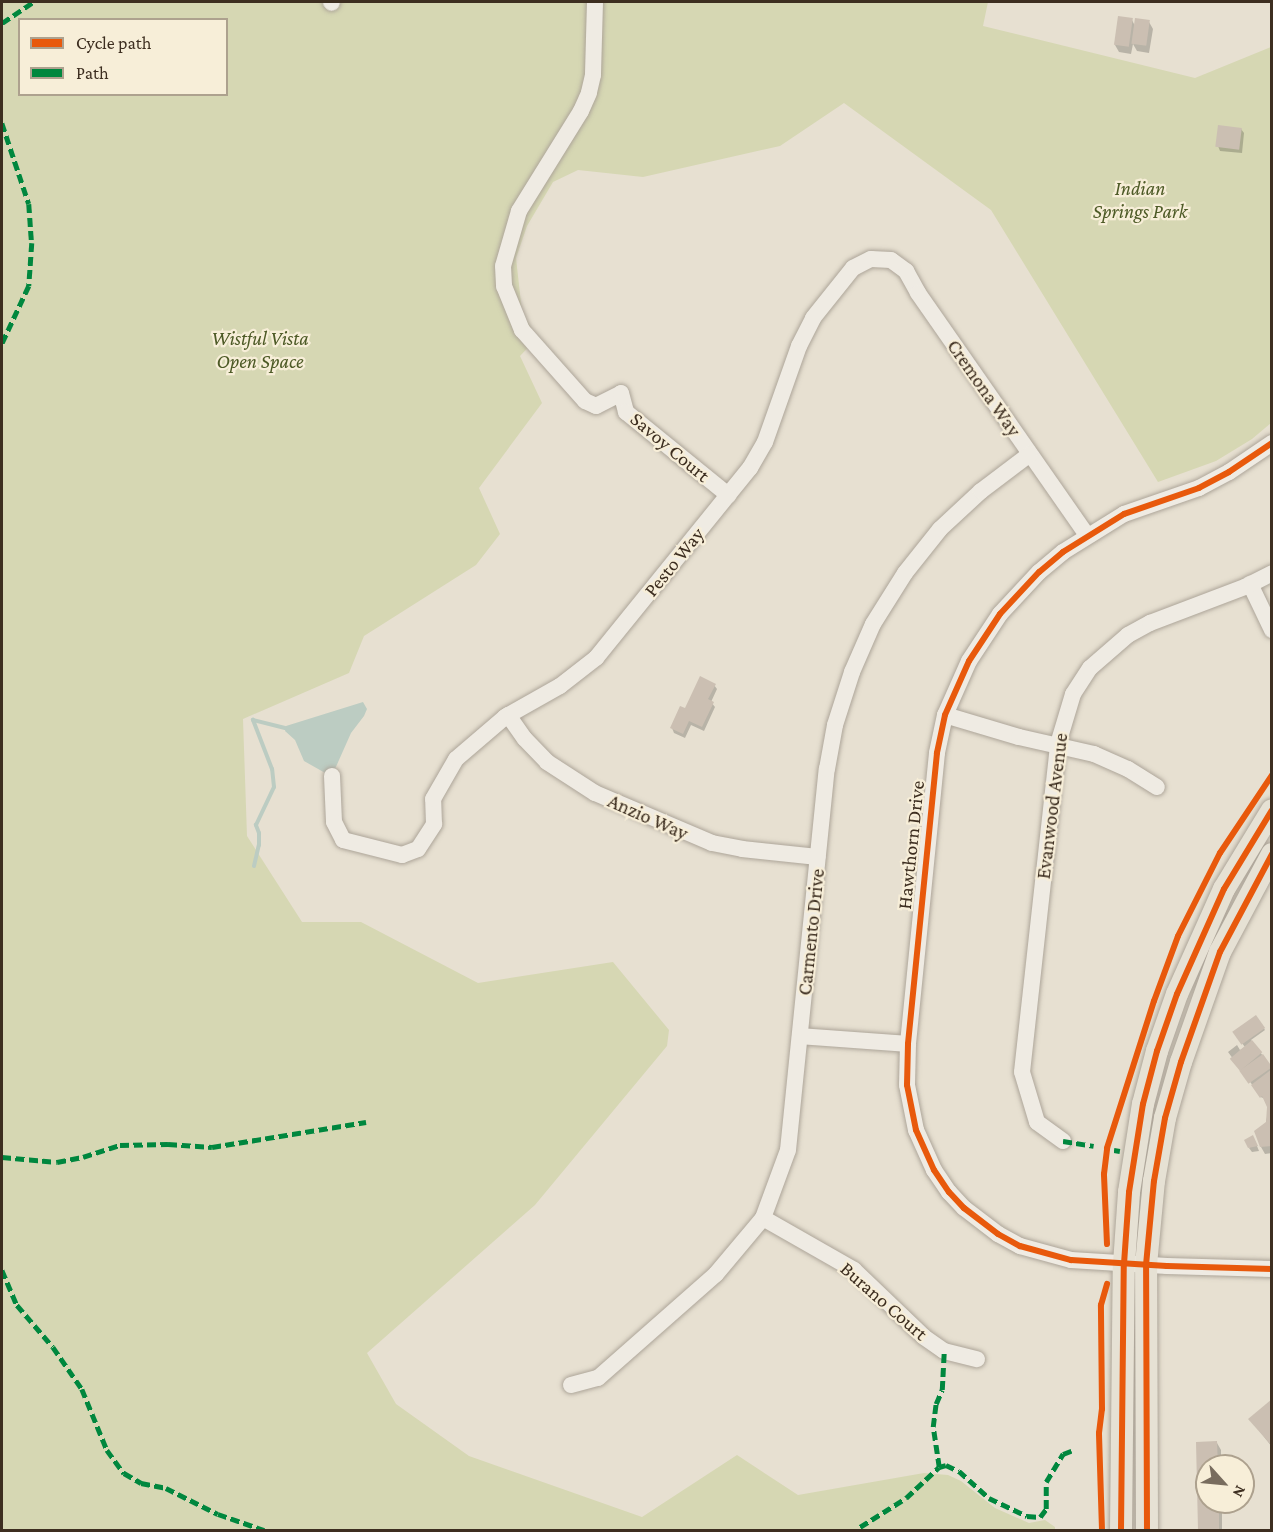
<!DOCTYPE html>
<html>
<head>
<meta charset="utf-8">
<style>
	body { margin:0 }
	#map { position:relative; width:1273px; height:1532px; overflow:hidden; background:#e7e0d1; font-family:"Crimson Pro",serif }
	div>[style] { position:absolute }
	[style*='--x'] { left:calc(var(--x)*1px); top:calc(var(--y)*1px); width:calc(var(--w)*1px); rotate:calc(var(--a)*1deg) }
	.green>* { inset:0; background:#d6d7b3 }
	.water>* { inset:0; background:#bcccc2 }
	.shadow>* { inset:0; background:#0003 }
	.stream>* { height:4px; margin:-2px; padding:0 2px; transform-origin:2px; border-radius:2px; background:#bcccc2 }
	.building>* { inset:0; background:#cbbfb2; transform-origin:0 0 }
	.roads { filter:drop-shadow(0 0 2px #ada599) drop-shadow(0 0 2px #ada599) }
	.minor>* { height:16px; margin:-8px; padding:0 8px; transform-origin:8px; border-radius:8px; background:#efebe3 }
	.major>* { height:22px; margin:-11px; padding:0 11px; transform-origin:11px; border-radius:11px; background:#e6e1d4 }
	.quiet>* { height:4.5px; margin-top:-2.25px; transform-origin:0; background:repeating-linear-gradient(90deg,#00873e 0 9px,transparent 0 13.5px) }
	.cycleway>* { height:6px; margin:-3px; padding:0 3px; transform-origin:3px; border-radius:3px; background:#e8590c }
	span { translate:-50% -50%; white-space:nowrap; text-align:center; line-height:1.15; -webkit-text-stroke:4.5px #f7eed8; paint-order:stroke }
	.park-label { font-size:20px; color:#4d5a26; font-style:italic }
	.street-label { font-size:20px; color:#3d2e20 }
	.frame { position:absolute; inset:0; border:3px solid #3d2e20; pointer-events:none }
	.legend { position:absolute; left:18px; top:18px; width:210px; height:78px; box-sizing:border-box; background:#f7eed8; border:2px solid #ada18e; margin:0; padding:8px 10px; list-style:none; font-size:18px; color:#3d2e20 }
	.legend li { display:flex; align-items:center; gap:12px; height:30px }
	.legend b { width:30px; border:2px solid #ada18e }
	.north { position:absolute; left:1195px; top:1454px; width:60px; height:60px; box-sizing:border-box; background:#f7eed8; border:2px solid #ada18e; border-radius:50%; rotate:117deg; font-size:16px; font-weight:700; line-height:24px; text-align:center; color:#3d2e20 }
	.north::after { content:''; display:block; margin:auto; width:21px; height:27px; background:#786c5e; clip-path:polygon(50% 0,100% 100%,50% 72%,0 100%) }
</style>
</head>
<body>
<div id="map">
	<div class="green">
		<div style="clip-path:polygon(evenodd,2px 2px,988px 2px,983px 26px,1195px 78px,1271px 47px,1271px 423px,1252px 439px,1216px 461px,1158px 482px,991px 210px,844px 103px,780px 146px,643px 177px,578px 170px,553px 182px,527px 226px,516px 258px,522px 312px,537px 338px,520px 356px,542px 403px,479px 488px,500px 534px,476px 565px,364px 636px,349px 673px,243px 719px,247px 836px,302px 922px,361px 922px,478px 983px,613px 962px,669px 1030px,667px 1046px,535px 1205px,367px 1353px,396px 1404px,469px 1456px,642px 1517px,737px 1455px,798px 1495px,924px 1473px,948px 1475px,961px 1481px,995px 1508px,1029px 1523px,1045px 1520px,1055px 1527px,1055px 1530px,2px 1530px,2px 2px,20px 20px,226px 20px,226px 94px,20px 94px,20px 20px)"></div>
	</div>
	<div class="water">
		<div style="clip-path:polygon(363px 702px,367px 709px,364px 716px,351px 733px,335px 769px,327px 774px,304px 761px,295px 740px,285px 731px,286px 726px)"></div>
	</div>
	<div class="shadow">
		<div style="clip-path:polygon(1132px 20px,1135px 26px,1149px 22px,1153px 29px,1149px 53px,1137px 51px,1133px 44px,1131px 54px,1119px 52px,1115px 45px)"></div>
		<div style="clip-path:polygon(1241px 129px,1244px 133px,1242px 153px,1220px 151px,1218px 146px)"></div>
		<div style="clip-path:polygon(714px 685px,717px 689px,711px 702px,715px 707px,704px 731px,691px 725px,685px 738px,674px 733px,672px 728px,686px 710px)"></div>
		<div style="clip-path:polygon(1256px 1017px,1265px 1030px,1251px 1040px,1272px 1068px,1272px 1153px,1265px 1154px,1261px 1147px,1269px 1107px,1264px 1097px,1262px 1098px,1228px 1052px,1237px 1045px,1240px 1050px,1245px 1047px,1234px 1033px)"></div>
		<div style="clip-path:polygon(1255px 1141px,1259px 1151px,1252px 1152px,1249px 1148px)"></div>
		<div style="clip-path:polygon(1272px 1401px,1272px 1447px,1250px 1419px)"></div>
		<div style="clip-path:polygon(1197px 1443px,1217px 1443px,1221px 1450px,1221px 1466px,1207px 1466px,1207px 1502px,1222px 1502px,1222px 1530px,1200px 1530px)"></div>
	</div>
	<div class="stream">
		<div style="--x:254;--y:866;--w:22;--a:-77"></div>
		<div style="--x:259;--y:845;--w:12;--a:-90"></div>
		<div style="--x:259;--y:833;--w:9;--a:-111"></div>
		<div style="--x:256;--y:825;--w:42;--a:-64.7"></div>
		<div style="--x:274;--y:787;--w:18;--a:-96"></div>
		<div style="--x:272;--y:769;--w:53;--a:-111.2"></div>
		<div style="--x:253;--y:720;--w:33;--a:14"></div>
	</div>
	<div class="building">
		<div style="left:1118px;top:16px;width:15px;height:29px;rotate:8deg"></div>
		<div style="left:1135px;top:18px;width:15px;height:26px;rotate:8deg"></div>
		<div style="left:1218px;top:125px;width:24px;height:22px;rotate:7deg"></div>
		<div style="clip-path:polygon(700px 676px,716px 684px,708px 699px,714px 702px,702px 727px,689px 721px,683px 734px,670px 728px,680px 706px,685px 708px)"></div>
		<div style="left:1256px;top:1015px;width:16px;height:29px;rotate:55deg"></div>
		<div style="left:1252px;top:1040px;width:16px;height:29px;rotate:50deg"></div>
		<div style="left:1263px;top:1054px;width:16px;height:29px;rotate:55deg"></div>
		<div style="clip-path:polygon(1272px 1069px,1272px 1146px,1260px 1147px,1254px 1131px,1266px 1122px,1267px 1107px,1262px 1096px,1260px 1098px,1251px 1085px)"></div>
		<div style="clip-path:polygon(1253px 1135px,1258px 1146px,1248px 1148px,1244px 1140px)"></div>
		<div style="clip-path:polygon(1272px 1399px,1272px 1446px,1248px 1419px)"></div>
		<div style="clip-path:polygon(1217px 1441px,1218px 1466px,1207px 1466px,1207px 1502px,1219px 1502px,1219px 1530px,1198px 1530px,1196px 1442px)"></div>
	</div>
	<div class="roads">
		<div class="minor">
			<div style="--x:331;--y:2;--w:1;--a:45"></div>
			<div style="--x:595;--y:2;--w:73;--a:91.6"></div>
			<div style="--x:593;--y:75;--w:18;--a:103"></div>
			<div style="--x:589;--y:93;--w:20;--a:114"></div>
			<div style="--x:581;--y:111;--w:118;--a:121.8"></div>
			<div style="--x:519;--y:211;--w:57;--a:106.2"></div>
			<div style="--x:503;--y:266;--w:20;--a:87"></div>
			<div style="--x:504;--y:286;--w:48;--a:67.8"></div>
			<div style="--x:522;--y:330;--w:95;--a:48.4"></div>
			<div style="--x:585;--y:401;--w:12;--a:24"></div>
			<div style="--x:596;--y:406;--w:28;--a:-27"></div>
			<div style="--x:621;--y:393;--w:20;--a:75"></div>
			<div style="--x:626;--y:412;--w:132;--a:39.1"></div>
			<div style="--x:1272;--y:443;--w:52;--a:146"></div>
			<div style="--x:1229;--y:472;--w:34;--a:152"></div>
			<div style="--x:1199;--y:488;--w:79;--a:160.9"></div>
			<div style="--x:1124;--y:514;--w:72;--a:148.1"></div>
			<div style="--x:1063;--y:552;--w:31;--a:140"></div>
			<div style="--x:1039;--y:572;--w:57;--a:132.9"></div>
			<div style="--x:1000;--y:614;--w:56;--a:123.4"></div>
			<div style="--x:969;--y:661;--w:59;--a:114"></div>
			<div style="--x:945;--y:715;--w:39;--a:102"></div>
			<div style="--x:937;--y:753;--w:292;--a:95.7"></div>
			<div style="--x:908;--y:1044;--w:41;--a:91.4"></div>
			<div style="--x:907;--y:1085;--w:46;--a:78.7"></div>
			<div style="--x:916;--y:1130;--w:44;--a:65.8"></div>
			<div style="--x:934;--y:1170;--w:27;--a:56"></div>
			<div style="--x:949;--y:1192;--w:22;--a:47"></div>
			<div style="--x:964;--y:1208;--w:43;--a:37.4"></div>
			<div style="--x:998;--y:1234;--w:25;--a:29"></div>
			<div style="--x:1020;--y:1246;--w:53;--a:15.4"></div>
			<div style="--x:1071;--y:1260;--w:96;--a:3.6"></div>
			<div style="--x:1167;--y:1266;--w:105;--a:1.6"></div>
			<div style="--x:1250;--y:584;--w:51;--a:64.4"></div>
			<div style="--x:508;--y:715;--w:29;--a:55"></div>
			<div style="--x:525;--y:739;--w:32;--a:46"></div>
			<div style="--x:547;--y:762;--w:57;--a:32.9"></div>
			<div style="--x:595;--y:793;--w:127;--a:23.1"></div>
			<div style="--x:712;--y:843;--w:31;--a:11"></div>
			<div style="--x:742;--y:849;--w:76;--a:6"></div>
			<div style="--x:945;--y:715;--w:77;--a:16.6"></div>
			<div style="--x:1019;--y:737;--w:77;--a:12.8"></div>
			<div style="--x:1094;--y:754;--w:37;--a:24"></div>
			<div style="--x:1128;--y:769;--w:34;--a:32"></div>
			<div style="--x:332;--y:776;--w:46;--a:87.5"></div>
			<div style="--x:334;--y:822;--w:20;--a:63"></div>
			<div style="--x:343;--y:840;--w:61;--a:14.3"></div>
			<div style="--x:402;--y:855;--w:17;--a:-21"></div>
			<div style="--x:418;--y:849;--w:30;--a:-57"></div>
			<div style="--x:434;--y:824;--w:25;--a:-92"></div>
			<div style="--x:433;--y:799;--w:46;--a:-60.1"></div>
			<div style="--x:456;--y:759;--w:65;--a:-40.6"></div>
			<div style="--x:505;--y:717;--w:63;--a:-29.4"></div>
			<div style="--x:560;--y:686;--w:46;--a:-37.9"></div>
			<div style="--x:596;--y:658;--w:245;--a:-51"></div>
			<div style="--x:750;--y:468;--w:30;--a:-60"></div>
			<div style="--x:765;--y:442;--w:102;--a:-70.5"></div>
			<div style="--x:799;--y:346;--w:31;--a:-63"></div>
			<div style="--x:813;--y:318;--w:64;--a:-51.3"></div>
			<div style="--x:853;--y:268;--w:20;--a:-27"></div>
			<div style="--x:871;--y:259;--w:20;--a:3"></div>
			<div style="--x:891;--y:260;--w:19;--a:36"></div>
			<div style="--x:906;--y:271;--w:25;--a:61"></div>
			<div style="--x:918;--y:293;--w:295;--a:55.1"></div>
			<div style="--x:800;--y:1036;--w:108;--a:4.2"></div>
			<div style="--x:1063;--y:1141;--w:32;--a:-144"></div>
			<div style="--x:1037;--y:1122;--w:52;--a:-106.7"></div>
			<div style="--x:1022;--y:1072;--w:330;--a:-83.7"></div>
			<div style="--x:1058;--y:744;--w:52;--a:-73.3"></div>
			<div style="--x:1073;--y:694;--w:31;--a:-57"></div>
			<div style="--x:1090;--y:668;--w:50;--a:-41"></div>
			<div style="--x:1128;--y:635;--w:25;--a:-29"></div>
			<div style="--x:1150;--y:623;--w:102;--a:-20.8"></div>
			<div style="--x:1245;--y:587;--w:30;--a:-27"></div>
			<div style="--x:763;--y:1218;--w:105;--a:29.7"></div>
			<div style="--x:854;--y:1270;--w:97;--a:43.7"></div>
			<div style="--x:924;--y:1337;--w:24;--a:35"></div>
			<div style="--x:944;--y:1351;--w:34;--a:14"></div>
			<div style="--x:571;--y:1385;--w:28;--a:-15"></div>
			<div style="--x:598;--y:1378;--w:157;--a:-41.4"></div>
			<div style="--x:716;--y:1274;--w:73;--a:-50"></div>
			<div style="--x:763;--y:1218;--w:72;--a:-69.8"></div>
			<div style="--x:788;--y:1150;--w:383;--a:-84.2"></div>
			<div style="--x:827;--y:769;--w:45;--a:-79.7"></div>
			<div style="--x:835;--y:725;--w:56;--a:-72.2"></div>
			<div style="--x:852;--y:672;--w:52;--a:-66.4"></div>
			<div style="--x:873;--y:624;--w:60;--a:-57.9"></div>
			<div style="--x:905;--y:573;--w:56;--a:-51.5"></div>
			<div style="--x:940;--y:529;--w:56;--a:-42.8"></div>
			<div style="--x:981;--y:491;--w:61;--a:-37.1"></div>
		</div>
		<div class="major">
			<div style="--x:1121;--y:1530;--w:266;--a:-89.4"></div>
			<div style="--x:1124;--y:1264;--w:72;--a:-86"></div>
			<div style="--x:1129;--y:1192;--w:89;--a:-81"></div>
			<div style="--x:1143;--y:1104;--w:55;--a:-75.2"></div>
			<div style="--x:1157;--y:1051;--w:60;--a:-70.7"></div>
			<div style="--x:1177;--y:994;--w:115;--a:-65.9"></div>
			<div style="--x:1224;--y:889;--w:92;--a:-58.7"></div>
			<div style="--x:1147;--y:1530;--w:265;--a:-90.2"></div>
			<div style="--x:1146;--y:1265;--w:84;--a:-84.6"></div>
			<div style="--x:1154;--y:1181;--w:64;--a:-80.1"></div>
			<div style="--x:1165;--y:1118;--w:58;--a:-74.1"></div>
			<div style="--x:1181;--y:1062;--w:117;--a:-70.5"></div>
			<div style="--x:1220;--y:952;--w:111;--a:-62"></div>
		</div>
	</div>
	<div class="quiet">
		<div style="--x:2;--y:23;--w:37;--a:-34"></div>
		<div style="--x:2;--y:123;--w:85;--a:71.6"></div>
		<div style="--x:29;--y:204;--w:39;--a:86"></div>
		<div style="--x:32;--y:243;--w:43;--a:94"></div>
		<div style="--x:29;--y:286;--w:64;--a:115"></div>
		<div style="--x:1063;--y:1141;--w:31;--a:9"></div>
		<div style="--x:1114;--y:1150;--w:6;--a:9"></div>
		<div style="--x:2;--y:1157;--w:55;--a:5.2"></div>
		<div style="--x:57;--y:1162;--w:26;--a:-11"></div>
		<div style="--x:83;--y:1157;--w:39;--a:-18"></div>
		<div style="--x:120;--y:1145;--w:48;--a:-1.2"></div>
		<div style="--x:168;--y:1144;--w:44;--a:3.9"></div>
		<div style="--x:212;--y:1147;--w:156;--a:-9.2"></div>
		<div style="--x:2;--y:1270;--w:38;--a:67"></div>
		<div style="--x:17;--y:1305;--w:55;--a:49.4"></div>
		<div style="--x:53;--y:1347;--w:51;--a:55.4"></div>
		<div style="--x:82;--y:1389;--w:66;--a:67.7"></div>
		<div style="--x:107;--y:1450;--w:29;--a:54"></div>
		<div style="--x:124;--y:1473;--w:20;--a:30"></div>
		<div style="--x:141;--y:1483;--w:25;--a:11"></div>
		<div style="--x:166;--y:1488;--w:58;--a:26.6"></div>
		<div style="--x:218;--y:1514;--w:49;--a:19.2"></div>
		<div style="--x:939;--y:1467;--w:40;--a:-98.5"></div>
		<div style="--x:933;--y:1427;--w:23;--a:-83"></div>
		<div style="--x:936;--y:1404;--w:15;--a:-67"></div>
		<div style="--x:942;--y:1390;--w:39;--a:-87"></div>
		<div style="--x:860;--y:1527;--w:54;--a:-32.2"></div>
		<div style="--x:906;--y:1498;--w:45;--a:-43.2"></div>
		<div style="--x:939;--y:1467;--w:7;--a:-16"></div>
		<div style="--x:946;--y:1465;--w:14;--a:25"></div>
		<div style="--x:959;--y:1471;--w:40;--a:42"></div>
		<div style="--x:989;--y:1498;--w:42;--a:25.3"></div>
		<div style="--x:1027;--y:1516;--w:13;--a:4"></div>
		<div style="--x:1040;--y:1517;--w:10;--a:-53"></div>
		<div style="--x:1046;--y:1509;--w:27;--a:-90"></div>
		<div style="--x:1046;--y:1482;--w:33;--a:-59"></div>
		<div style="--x:1063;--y:1454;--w:9;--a:-21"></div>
	</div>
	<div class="cycleway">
		<div style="--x:1272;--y:443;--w:52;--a:146"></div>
		<div style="--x:1229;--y:472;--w:34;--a:152"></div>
		<div style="--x:1199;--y:488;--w:79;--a:160.9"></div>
		<div style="--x:1124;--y:514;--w:72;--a:148.1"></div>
		<div style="--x:1063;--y:552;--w:31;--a:140"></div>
		<div style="--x:1039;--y:572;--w:57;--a:132.9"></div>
		<div style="--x:1000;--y:614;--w:56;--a:123.4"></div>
		<div style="--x:969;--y:661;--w:59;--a:114"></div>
		<div style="--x:945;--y:715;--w:39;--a:102"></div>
		<div style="--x:937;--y:753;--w:292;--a:95.7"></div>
		<div style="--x:908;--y:1044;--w:41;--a:91.4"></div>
		<div style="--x:907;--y:1085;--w:46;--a:78.7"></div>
		<div style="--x:916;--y:1130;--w:44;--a:65.8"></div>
		<div style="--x:934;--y:1170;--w:27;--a:56"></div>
		<div style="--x:949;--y:1192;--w:22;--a:47"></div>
		<div style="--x:964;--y:1208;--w:43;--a:37.4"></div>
		<div style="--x:998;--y:1234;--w:25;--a:29"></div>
		<div style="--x:1020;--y:1246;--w:53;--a:15.4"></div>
		<div style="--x:1071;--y:1260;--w:96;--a:3.6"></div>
		<div style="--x:1167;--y:1266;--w:105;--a:1.6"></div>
		<div style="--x:1107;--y:1244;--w:70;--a:-92.5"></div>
		<div style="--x:1104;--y:1174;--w:26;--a:-83"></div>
		<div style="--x:1107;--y:1148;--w:154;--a:-72.3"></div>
		<div style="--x:1154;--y:1001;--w:69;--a:-69.7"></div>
		<div style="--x:1178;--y:936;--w:93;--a:-63.2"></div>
		<div style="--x:1220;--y:853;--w:94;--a:-56.3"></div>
		<div style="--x:1102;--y:1530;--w:97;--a:-91.8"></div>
		<div style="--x:1099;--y:1433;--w:24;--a:-83"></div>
		<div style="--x:1102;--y:1409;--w:104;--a:-90.6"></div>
		<div style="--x:1101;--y:1305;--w:22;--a:-74"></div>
		<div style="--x:1121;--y:1530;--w:266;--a:-89.4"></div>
		<div style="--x:1124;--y:1264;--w:72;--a:-86"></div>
		<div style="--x:1129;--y:1192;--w:89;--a:-81"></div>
		<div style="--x:1143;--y:1104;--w:55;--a:-75.2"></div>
		<div style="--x:1157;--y:1051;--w:60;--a:-70.7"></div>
		<div style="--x:1177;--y:994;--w:115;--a:-65.9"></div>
		<div style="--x:1224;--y:889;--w:92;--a:-58.7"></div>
		<div style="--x:1147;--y:1530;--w:265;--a:-90.2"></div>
		<div style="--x:1146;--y:1265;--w:84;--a:-84.6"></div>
		<div style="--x:1154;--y:1181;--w:64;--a:-80.1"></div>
		<div style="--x:1165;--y:1118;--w:58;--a:-74.1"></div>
		<div style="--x:1181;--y:1062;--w:117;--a:-70.5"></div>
		<div style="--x:1220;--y:952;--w:111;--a:-62"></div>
	</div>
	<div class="park-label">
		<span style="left:1140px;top:200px">Indian<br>Springs Park</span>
		<span style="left:260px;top:350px">Wistful Vista<br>Open Space</span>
	</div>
	<div class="street-label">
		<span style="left:984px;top:388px;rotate:55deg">Cremona Way</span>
		<span style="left:670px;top:447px;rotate:40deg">Savoy Court</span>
		<span style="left:674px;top:562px;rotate:-51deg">Pesto Way</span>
		<span style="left:1052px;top:806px;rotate:-83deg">Evanwood Avenue</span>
		<span style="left:648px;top:817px;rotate:24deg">Anzio Way</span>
		<span style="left:911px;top:845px;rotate:-84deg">Hawthorn Drive</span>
		<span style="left:811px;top:932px;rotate:-84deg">Carmento Drive</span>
		<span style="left:884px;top:1301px;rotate:41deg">Burano Court</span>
	</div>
	<div class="frame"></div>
	<ul class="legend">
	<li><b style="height:8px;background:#e8590c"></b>Cycle path</li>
	<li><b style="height:8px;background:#00873e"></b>Path</li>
	</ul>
	<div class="north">N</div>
</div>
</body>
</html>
